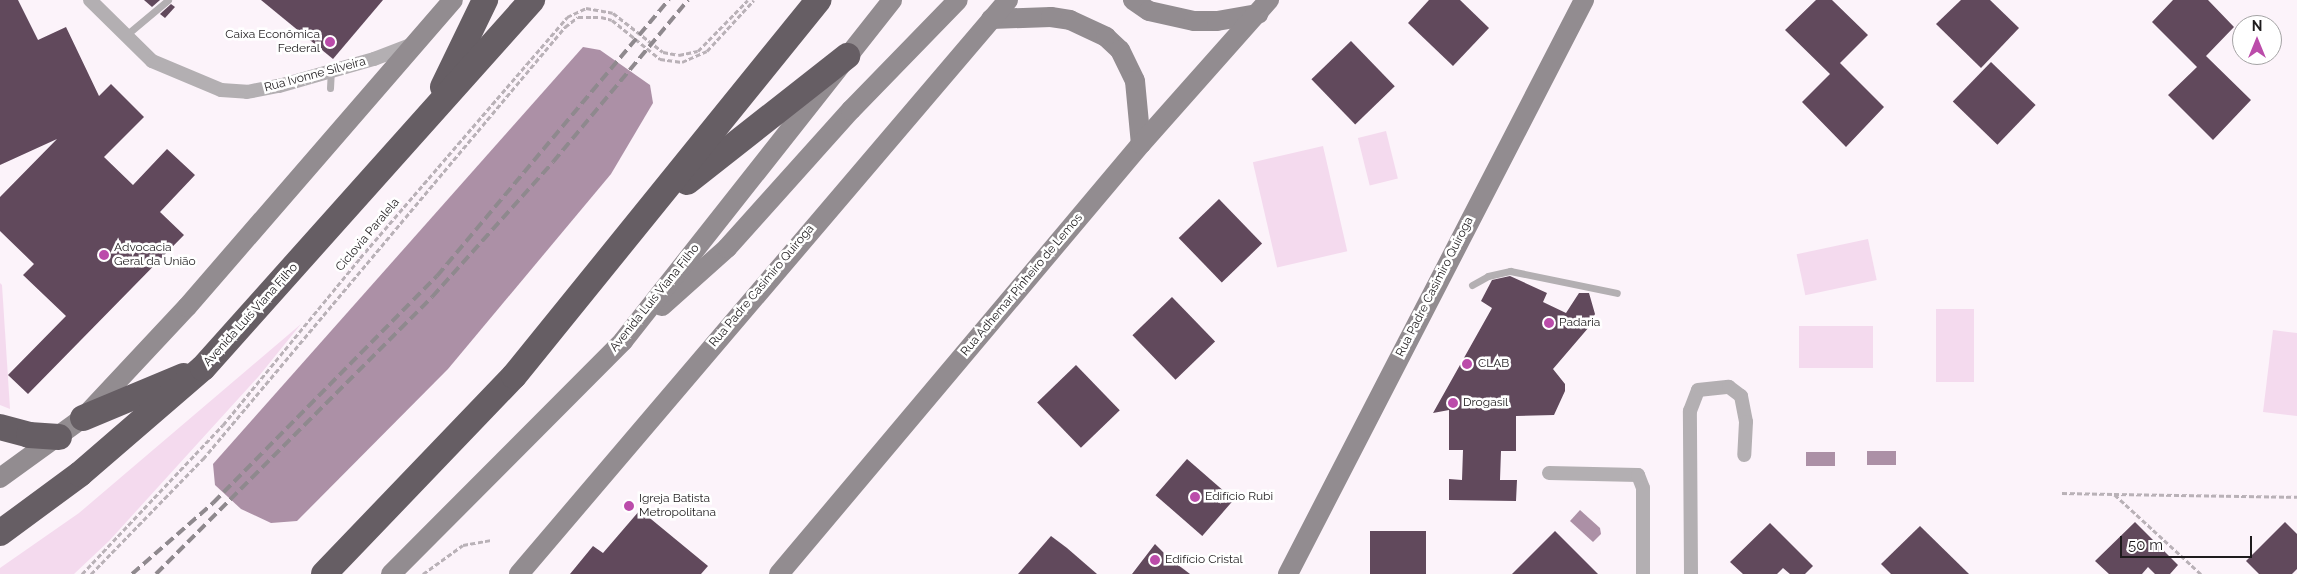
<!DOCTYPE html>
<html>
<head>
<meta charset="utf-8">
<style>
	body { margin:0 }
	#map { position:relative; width:2297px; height:574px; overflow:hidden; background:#fcf3fa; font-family:Raleway,sans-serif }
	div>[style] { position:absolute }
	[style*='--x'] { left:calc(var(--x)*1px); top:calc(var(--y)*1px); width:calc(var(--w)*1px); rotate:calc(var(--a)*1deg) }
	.green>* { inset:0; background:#f4daee; transform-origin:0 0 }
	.water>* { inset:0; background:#ac90a6; transform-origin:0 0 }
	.building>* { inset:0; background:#61495c; transform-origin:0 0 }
	.path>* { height:3px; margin-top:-1.5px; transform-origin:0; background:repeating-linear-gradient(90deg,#b9b1b7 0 5px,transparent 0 7.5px) }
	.lane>* { height:7px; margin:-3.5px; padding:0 3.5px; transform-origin:3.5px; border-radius:3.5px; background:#b3afb2 }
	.street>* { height:14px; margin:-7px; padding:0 7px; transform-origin:7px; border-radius:7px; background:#b3afb2 }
	.secondary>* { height:20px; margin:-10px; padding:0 10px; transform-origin:10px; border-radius:10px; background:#928c90 }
	.highway>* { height:26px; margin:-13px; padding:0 13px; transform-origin:13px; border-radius:13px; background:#665e64 }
	.rail>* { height:4px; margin-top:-2px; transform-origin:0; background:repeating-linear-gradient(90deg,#8f898e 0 10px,transparent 0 15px) }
	.dots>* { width:14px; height:14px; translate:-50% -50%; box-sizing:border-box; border:2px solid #fff; border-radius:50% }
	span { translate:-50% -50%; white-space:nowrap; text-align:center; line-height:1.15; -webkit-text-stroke:5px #fff; paint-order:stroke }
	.poi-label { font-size:12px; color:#1e1b1d }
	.right { translate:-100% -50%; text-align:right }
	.left { translate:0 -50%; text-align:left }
	.street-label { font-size:12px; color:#1e1b1d }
	.north { position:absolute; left:2232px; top:15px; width:50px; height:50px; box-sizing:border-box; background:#fff; border:1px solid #a5a4a5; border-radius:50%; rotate:0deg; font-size:14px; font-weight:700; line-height:20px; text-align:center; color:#1e1b1d }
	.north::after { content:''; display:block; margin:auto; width:18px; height:22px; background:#bb4caa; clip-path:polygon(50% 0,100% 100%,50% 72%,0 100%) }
	.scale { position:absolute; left:2120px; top:536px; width:132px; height:22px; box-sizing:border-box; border:2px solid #1e1b1d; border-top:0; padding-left:6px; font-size:15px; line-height:18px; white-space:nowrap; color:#1e1b1d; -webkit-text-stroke:4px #fff; paint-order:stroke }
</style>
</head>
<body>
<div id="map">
	<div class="green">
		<div style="left:1386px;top:131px;width:49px;height:29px;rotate:76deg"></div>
		<div style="left:1323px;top:146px;width:108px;height:72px;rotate:77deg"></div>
		<div style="left:1868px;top:239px;width:42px;height:73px;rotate:78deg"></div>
		<div style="clip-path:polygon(0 283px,2px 285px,10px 409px,0 405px)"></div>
		<div style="left:1936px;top:309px;width:38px;height:73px"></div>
		<div style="clip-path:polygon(301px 324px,259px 376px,109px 541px,74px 574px,0 574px,0 568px,79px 513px)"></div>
		<div style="left:1873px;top:326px;width:42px;height:74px;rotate:90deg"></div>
		<div style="clip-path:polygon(2273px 330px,2297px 333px,2297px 416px,2263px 412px)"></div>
	</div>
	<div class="water">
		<div style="clip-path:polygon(583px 47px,600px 50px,650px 85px,653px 103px,611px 174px,448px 369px,297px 521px,271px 523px,241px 509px,215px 485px,213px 464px)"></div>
		<div style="left:1867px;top:451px;width:29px;height:14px"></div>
		<div style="left:1806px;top:452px;width:29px;height:14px"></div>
		<div style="clip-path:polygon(1580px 510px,1600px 528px,1601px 534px,1593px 542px,1570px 521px)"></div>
	</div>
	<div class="building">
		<div style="clip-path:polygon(0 0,18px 0,38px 40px,66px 27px,99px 96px,111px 84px,144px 117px,104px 157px,133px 185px,167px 149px,195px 175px,160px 212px,184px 235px,28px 394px,8px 375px,66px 316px,23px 275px,34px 264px,0 231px,0 197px,57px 139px,0 165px)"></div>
		<div style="clip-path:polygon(144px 0,160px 0,152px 7px)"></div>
		<div style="clip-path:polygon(261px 0,383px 0,333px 59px)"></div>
		<div style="clip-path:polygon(1429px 0,1460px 0,1489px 28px,1453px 66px,1408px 23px)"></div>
		<div style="clip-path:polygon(1816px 0,1832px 0,1868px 35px,1840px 63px,1884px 107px,1846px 147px,1802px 102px,1830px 74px,1785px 30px)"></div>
		<div style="clip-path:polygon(1961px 0,1990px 0,2019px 28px,1981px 68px,1936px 24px)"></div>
		<div style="clip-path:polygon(2173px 0,2208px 0,2234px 27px,2206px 56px,2251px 100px,2213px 140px,2168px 95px,2197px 67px,2152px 22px)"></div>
		<div style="clip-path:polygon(171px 4px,175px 7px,165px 18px,160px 14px)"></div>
		<div style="left:1351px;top:41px;width:63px;height:55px;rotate:46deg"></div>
		<div style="left:1991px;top:62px;width:62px;height:55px;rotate:44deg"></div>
		<div style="left:1219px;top:199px;width:62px;height:56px;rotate:46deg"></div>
		<div style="clip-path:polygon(1510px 276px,1547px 293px,1543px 302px,1566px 313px,1579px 293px,1589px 293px,1595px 314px,1589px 327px,1553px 369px,1565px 384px,1565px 391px,1554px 415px,1516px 416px,1516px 451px,1501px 451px,1500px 480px,1517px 480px,1516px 501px,1449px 500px,1449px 479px,1462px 480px,1463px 450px,1449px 450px,1449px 410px,1433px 413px,1492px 308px,1481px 301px,1492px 280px)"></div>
		<div style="left:1172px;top:297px;width:62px;height:55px;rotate:46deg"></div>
		<div style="left:1076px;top:365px;width:63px;height:54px;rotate:46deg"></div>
		<div style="left:1187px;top:459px;width:62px;height:48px;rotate:41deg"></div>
		<div style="clip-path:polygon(640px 510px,708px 566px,701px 574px,570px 574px,593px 546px,603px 553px)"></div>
		<div style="clip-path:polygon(2135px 522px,2178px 565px,2170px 574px,2155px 574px,2148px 567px,2142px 574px,2109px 574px,2095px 561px)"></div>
		<div style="clip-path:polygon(2285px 522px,2297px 534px,2297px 569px,2292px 574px,2259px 574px,2246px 561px)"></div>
		<div style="clip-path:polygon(1770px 523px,1813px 566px,1805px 574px,1790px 574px,1783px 568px,1777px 574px,1743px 574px,1730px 562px)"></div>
		<div style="clip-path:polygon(1920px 526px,1969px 574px,1891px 574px,1881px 564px)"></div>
		<div style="left:1370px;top:531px;width:56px;height:43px"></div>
		<div style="clip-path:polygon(1555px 531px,1598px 574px,1512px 574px)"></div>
		<div style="clip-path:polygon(1051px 536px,1067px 548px,1097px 574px,1018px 574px)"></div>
		<div style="clip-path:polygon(1155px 544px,1169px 558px,1190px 574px,1132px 574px)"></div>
	</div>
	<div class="path">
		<div style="--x:2062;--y:493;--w:52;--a:1.1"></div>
		<div style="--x:82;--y:574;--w:205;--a:-46.6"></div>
		<div style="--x:223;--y:425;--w:216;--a:-50.6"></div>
		<div style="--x:360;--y:258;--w:318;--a:-49.3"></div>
		<div style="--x:567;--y:17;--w:21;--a:-25"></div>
		<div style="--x:586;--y:8;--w:27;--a:10"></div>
		<div style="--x:613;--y:13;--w:63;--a:38"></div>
		<div style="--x:663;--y:52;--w:16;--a:11"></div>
		<div style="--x:679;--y:55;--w:19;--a:-12"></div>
		<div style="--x:698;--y:51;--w:71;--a:-45.6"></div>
		<div style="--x:91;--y:574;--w:161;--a:-45.8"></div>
		<div style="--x:203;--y:459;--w:564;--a:-50.04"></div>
		<div style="--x:565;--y:27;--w:16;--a:-38"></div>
		<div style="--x:578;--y:17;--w:23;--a:0"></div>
		<div style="--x:601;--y:17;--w:11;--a:15"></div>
		<div style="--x:612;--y:20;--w:62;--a:39.1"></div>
		<div style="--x:660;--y:59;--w:22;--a:8"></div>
		<div style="--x:682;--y:62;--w:27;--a:-24"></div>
		<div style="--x:707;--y:51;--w:69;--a:-47.3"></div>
		<div style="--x:423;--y:574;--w:49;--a:-35.9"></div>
		<div style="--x:463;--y:545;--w:28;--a:-10"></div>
		<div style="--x:2201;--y:574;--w:118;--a:-137.4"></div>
		<div style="--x:2114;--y:494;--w:183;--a:0.9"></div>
	</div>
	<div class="lane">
		<div style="--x:125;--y:36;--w:56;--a:-39.9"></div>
		<div style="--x:330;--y:88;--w:17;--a:-87"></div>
		<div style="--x:1472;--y:285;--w:18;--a:-29"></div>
		<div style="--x:1488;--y:276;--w:23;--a:-13"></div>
		<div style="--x:1510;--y:271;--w:109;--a:11.6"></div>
	</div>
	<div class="street">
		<div style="--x:90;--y:0;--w:87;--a:44.5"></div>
		<div style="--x:152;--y:61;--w:75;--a:22.8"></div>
		<div style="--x:221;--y:90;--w:26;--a:4"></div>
		<div style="--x:247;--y:92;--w:33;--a:-11"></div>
		<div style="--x:279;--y:86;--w:99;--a:-15.9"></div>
		<div style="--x:374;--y:59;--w:39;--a:-21"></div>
		<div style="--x:1549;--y:473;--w:89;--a:1.3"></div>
		<div style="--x:1638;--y:475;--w:14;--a:69"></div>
		<div style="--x:1643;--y:488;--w:86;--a:90"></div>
		<div style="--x:1691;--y:574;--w:163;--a:-90.4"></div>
		<div style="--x:1690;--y:411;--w:22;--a:-69"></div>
		<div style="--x:1698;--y:390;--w:31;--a:-6"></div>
		<div style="--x:1729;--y:387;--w:15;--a:37"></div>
		<div style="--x:1741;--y:396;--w:26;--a:79"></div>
		<div style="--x:1746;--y:422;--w:33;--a:93"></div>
	</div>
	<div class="secondary">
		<div style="--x:1133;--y:0;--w:19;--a:35"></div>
		<div style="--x:1149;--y:11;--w:46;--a:12.5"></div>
		<div style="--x:1194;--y:21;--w:23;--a:0"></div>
		<div style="--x:1217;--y:21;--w:42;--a:-9.7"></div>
		<div style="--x:991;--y:19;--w:60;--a:-1.9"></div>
		<div style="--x:1051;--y:17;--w:19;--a:9"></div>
		<div style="--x:1070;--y:20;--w:40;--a:25"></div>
		<div style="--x:1106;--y:37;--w:19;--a:43"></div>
		<div style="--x:1120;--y:50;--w:34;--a:64"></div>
		<div style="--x:1135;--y:81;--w:63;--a:84.6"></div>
		<div style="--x:662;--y:306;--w:87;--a:-41.7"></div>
		<div style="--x:727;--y:248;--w:186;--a:-48.1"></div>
		<div style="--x:851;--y:110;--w:153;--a:-45.8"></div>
		<div style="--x:0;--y:478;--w:102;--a:-35.9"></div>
		<div style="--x:83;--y:418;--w:152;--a:-46.9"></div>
		<div style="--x:187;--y:307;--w:406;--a:-49.1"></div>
		<div style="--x:391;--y:574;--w:329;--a:-45.1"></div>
		<div style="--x:623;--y:341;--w:434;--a:-51.7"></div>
		<div style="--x:519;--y:574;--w:754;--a:-49.57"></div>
		<div style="--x:779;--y:574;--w:562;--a:-49.91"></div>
		<div style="--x:1141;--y:144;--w:193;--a:-48.4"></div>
		<div style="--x:1288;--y:574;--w:646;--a:-62.72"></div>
	</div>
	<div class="highway">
		<div style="--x:443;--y:87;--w:97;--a:-64.2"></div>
		<div style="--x:687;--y:182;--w:204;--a:-38.2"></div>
		<div style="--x:83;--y:418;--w:109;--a:-22.6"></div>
		<div style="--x:0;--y:427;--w:30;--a:15"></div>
		<div style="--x:29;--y:435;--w:30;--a:4"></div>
		<div style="--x:0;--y:533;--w:99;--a:-36.4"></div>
		<div style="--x:80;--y:474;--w:162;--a:-40.8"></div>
		<div style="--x:203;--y:368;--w:494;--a:-48.2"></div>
		<div style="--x:324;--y:574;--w:274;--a:-46.2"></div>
		<div style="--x:514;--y:376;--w:484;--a:-51"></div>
	</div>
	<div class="rail">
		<div style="--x:132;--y:574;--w:108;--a:-41.2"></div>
		<div style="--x:213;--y:503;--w:319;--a:-45.4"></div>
		<div style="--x:437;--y:276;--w:361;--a:-50"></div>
		<div style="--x:156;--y:574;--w:391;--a:-45.1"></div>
		<div style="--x:432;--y:297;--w:181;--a:-48.1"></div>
		<div style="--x:553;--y:162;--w:211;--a:-50.2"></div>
	</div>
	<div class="dots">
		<div style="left:330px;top:42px;background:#bb4caa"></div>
		<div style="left:104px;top:255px;background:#bb4caa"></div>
		<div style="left:1549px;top:323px;background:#bb4caa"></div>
		<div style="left:1467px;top:364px;background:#bb4caa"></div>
		<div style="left:1453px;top:403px;background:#bb4caa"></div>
		<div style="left:1195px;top:497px;background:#bb4caa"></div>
		<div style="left:629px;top:506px;background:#bb4caa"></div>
		<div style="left:1155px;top:560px;background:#bb4caa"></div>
	</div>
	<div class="poi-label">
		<span class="right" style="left:320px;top:42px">Caixa Econômica<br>Federal</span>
		<span class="left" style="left:114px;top:255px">Advocacia<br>Geral da União</span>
		<span class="left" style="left:1559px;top:323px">Padaria</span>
		<span class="left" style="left:1478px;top:364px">CLAB</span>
		<span class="left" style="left:1463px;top:403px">Drogasil</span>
		<span class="left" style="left:1205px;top:497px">Edifício Rubi</span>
		<span class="left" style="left:639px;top:506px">Igreja Batista<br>Metropolitana</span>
		<span class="left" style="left:1165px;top:560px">Edifício Cristal</span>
	</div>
	<div class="street-label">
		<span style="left:315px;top:75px;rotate:-15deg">Rua Ivonne Silveira</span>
		<span style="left:368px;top:235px;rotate:-50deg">Ciclovia Paralela</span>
		<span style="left:1022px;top:285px;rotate:-50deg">Rua Adhemar Pinheiro de Lemos</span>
		<span style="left:762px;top:286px;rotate:-50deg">Rua Padre Casimiro Quiroga</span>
		<span style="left:1435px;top:287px;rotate:-63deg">Rua Padre Casimiro Quiroga</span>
		<span style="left:655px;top:298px;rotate:-51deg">Avenida Luís Viana Filho</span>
		<span style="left:251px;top:315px;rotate:-48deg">Avenida Luís Viana Filho</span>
	</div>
	<div class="north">N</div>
	<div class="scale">50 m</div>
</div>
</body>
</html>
